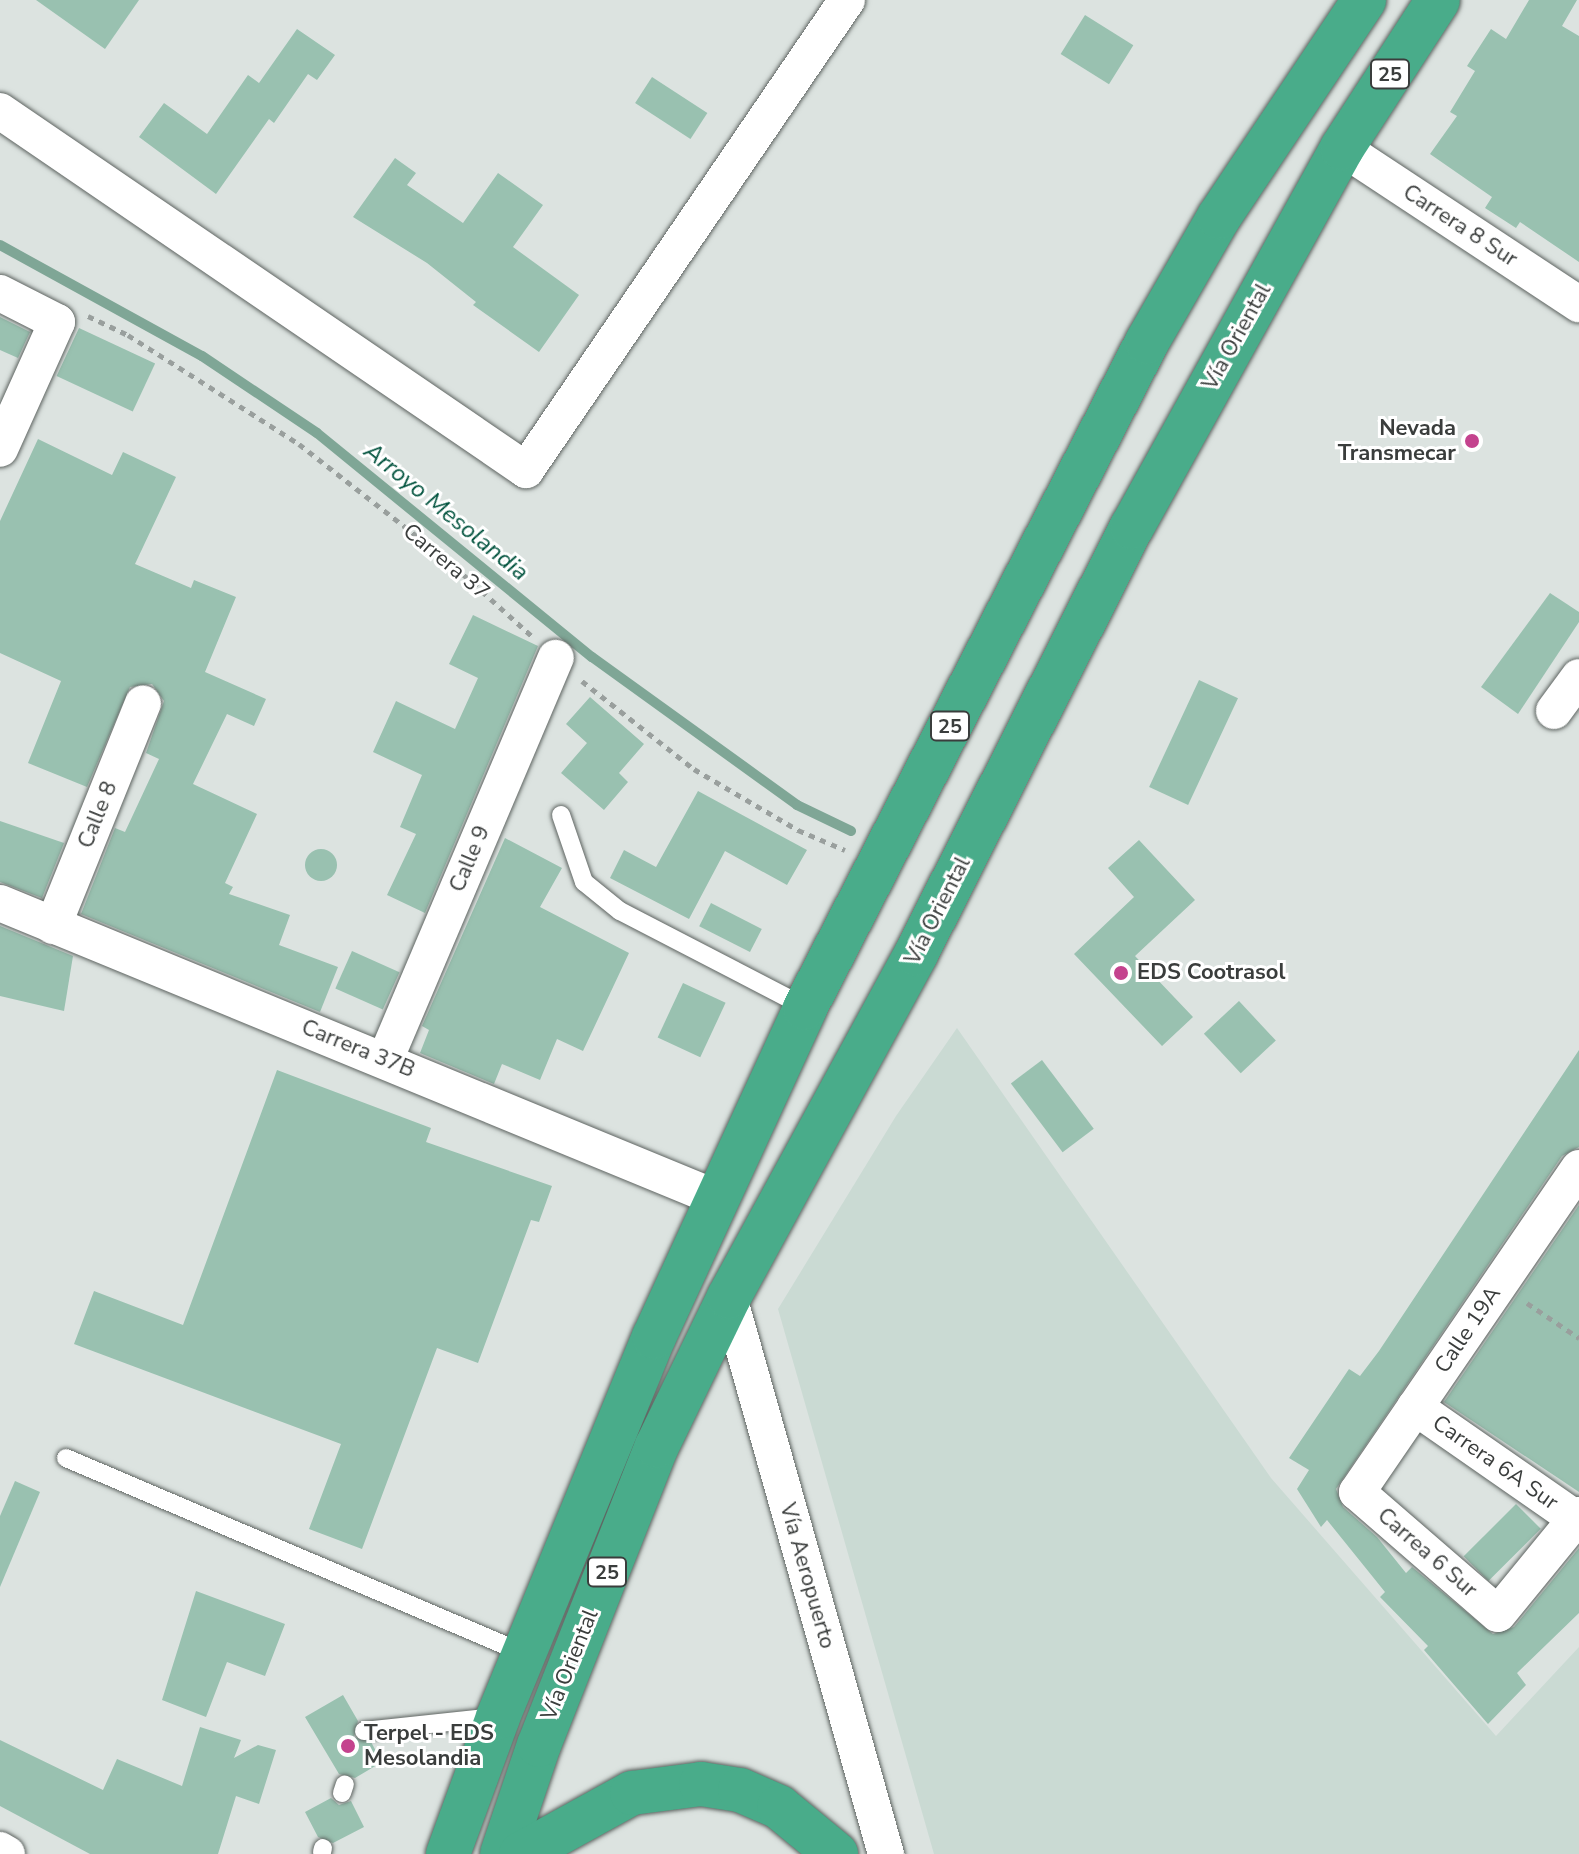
<!DOCTYPE html>
<html>
<head>
<meta charset="utf-8">
<style>
	body { margin:0 }
	#map { position:relative; width:1579px; height:1854px; overflow:hidden; background:#dce3e0; font-family:"Nunito Sans",sans-serif }
	div>[style] { position:absolute }
	[style*='--x'] { left:calc(var(--x)*1px); top:calc(var(--y)*1px); width:calc(var(--w)*1px); rotate:calc(var(--a)*1deg) }
	.built>* { inset:0; background:#cadad3 }
	.stream>* { height:10px; margin:-5px; padding:0 5px; transform-origin:5px; border-radius:5px; background:#7fa696 }
	.building>* { inset:0; background:#99c1b0; transform-origin:0 0 }
	.round { border-radius:50% }
	.path>* { height:5px; margin-top:-2.5px; transform-origin:0; background:repeating-linear-gradient(90deg,#999f9d 0 6px,transparent 0 12px) }
	.roads { filter:drop-shadow(0 0 2px #5e6461) drop-shadow(0 0 2px #5e6461) }
	.lane>* { height:18px; margin:-9px; padding:0 9px; transform-origin:9px; border-radius:9px; background:#fff }
	.street>* { height:36px; margin:-18px; padding:0 18px; transform-origin:18px; border-radius:18px; background:#fff }
	.highway>* { height:44px; margin:-22px; padding:0 22px; transform-origin:22px; border-radius:22px; background:#49ac8a }
	.dots>* { width:22px; height:22px; translate:-50% -50%; box-sizing:border-box; border:4px solid #fff; border-radius:50% }
	span { translate:-50% -50%; white-space:nowrap; text-align:center; line-height:1.15; -webkit-text-stroke:6px #fff; paint-order:stroke }
	.shield-label span { padding:2px 6px; background:#fff; border:2px solid; border-radius:6px; -webkit-text-stroke-width:0 }
	.shield-label { font-size:20px; color:#3a3d3c; font-weight:700 }
	.street-label { font-size:22px; color:#3a3d3c }
	.poi-label { font-size:22px; color:#3a3d3c; font-weight:700 }
	.right { translate:-100% -50%; text-align:right }
	.left { translate:0 -50%; text-align:left }
	.water-label { font-size:24px; color:#00523d; font-style:italic }
</style>
</head>
<body>
<div id="map">
	<div class="built">
		<div style="clip-path:polygon(957px 1028px,1271px 1478px,1496px 1736px,1579px 1647px,1579px 1854px,934px 1854px,778px 1309px,896px 1116px)"></div>
	</div>
	<div class="stream">
		<div style="--x:0;--y:245;--w:230;--a:28.8"></div>
		<div style="--x:202;--y:356;--w:138;--a:33.8"></div>
		<div style="--x:317;--y:433;--w:355;--a:39.2"></div>
		<div style="--x:592;--y:657;--w:253;--a:35.8"></div>
		<div style="--x:797;--y:805;--w:60;--a:25.7"></div>
	</div>
	<div class="building">
		<div style="clip-path:polygon(36px 0,139px 0,105px 49px)"></div>
		<div style="clip-path:polygon(1529px 0,1577px 0,1562px 26px,1579px 36px,1579px 262px,1520px 222px,1516px 228px,1485px 208px,1492px 197px,1430px 154px,1457px 116px,1450px 112px,1475px 71px,1467px 66px,1491px 29px,1506px 39px)"></div>
		<div style="left:1085px;top:15px;width:57px;height:46px;rotate:32deg"></div>
		<div style="clip-path:polygon(297px 29px,335px 55px,317px 80px,308px 74px,274px 123px,269px 119px,216px 194px,139px 137px,164px 103px,207px 134px,248px 75px,259px 83px)"></div>
		<div style="left:652px;top:77px;width:66px;height:31px;rotate:33deg"></div>
		<div style="clip-path:polygon(395px 158px,416px 173px,407px 185px,463px 223px,498px 173px,543px 205px,513px 247px,579px 295px,539px 352px,473px 305px,476px 302px,427px 263px,353px 217px)"></div>
		<div style="clip-path:polygon(0 317px,30px 332px,18px 358px,0 350px)"></div>
		<div style="left:79px;top:328px;width:84px;height:53px;rotate:25deg"></div>
		<div style="clip-path:polygon(38px 439px,112px 475px,123px 452px,176px 477px,135px 564px,191px 588px,194px 580px,236px 597px,205px 672px,266px 699px,254px 726px,227px 714px,193px 784px,257px 814px,225px 883px,233px 887px,229px 894px,290px 915px,279px 945px,338px 967px,320px 1012px,81px 914px,115px 828px,125px 832px,159px 759px,146px 753px,164px 701px,152px 684px,130px 687px,87px 787px,28px 763px,61px 681px,0 653px,0 521px)"></div>
		<div style="clip-path:polygon(1550px 593px,1579px 612px,1579px 622px,1518px 714px,1481px 687px)"></div>
		<div style="clip-path:polygon(473px 615px,538px 646px,425px 913px,387px 895px,416px 834px,400px 827px,422px 775px,373px 752px,396px 701px,455px 729px,478px 678px,449px 664px)"></div>
		<div style="left:1199px;top:680px;width:43px;height:118px;rotate:25deg"></div>
		<div style="clip-path:polygon(590px 697px,644px 744px,619px 773px,628px 782px,604px 810px,561px 773px,587px 743px,566px 724px)"></div>
		<div style="clip-path:polygon(698px 791px,807px 850px,787px 885px,725px 851px,689px 919px,610px 878px,624px 850px,656px 867px)"></div>
		<div style="clip-path:polygon(0 821px,64px 843px,42px 898px,0 882px)"></div>
		<div style="clip-path:polygon(505px 838px,562px 868px,540px 907px,629px 953px,583px 1051px,557px 1039px,540px 1080px,502px 1064px,494px 1084px,420px 1053px,429px 1030px,422px 1026px)"></div>
		<div style="clip-path:polygon(1139px 840px,1195px 900px,1135px 956px,1193px 1017px,1162px 1046px,1074px 954px,1134px 897px,1108px 868px)"></div>
		<div class="round" style="left:305px;top:849px;width:32px;height:32px"></div>
		<div style="left:711px;top:903px;width:57px;height:26px;rotate:27deg"></div>
		<div style="clip-path:polygon(0 926px,73px 956px,64px 1011px,0 996px)"></div>
		<div style="left:352px;top:951px;width:52px;height:41px;rotate:24deg"></div>
		<div style="left:683px;top:983px;width:47px;height:60px;rotate:25deg"></div>
		<div style="left:1239px;top:1001px;width:54px;height:48px;rotate:47deg"></div>
		<div style="clip-path:polygon(1579px 1050px,1579px 1147px,1562px 1156px,1336px 1489px,1343px 1507px,1377px 1537px,1406px 1573px,1412px 1567px,1493px 1634px,1514px 1627px,1579px 1548px,1579px 1613px,1517px 1673px,1526px 1685px,1488px 1724px,1424px 1650px,1428px 1646px,1380px 1597px,1385px 1592px,1327px 1520px,1321px 1527px,1297px 1489px,1309px 1470px,1289px 1458px,1349px 1369px,1360px 1376px,1379px 1351px)"></div>
		<div style="left:1042px;top:1060px;width:86px;height:39px;rotate:53deg"></div>
		<div style="clip-path:polygon(277px 1070px,431px 1128px,426px 1142px,552px 1186px,539px 1222px,531px 1220px,478px 1363px,437px 1348px,362px 1549px,309px 1529px,341px 1444px,74px 1344px,94px 1291px,183px 1325px)"></div>
		<div style="clip-path:polygon(1579px 1205px,1579px 1492px,1444px 1402px)"></div>
		<div style="clip-path:polygon(15px 1481px,40px 1492px,0 1587px,0 1516px)"></div>
		<div style="left:1516px;top:1504px;width:35px;height:74px;rotate:45deg"></div>
		<div style="clip-path:polygon(196px 1591px,285px 1624px,265px 1676px,227px 1662px,206px 1717px,162px 1700px)"></div>
		<div style="clip-path:polygon(343px 1695px,358px 1721px,354px 1737px,371px 1742px,382px 1762px,355px 1778px,339px 1774px,305px 1717px)"></div>
		<div style="clip-path:polygon(200px 1727px,241px 1740px,234px 1758px,258px 1745px,276px 1750px,259px 1804px,236px 1796px,218px 1854px,90px 1854px,0 1806px,0 1740px,103px 1790px,117px 1759px,182px 1786px)"></div>
		<div style="clip-path:polygon(331px 1798px,339px 1805px,351px 1801px,364px 1827px,333px 1843px,318px 1837px,305px 1812px)"></div>
	</div>
	<div class="path">
		<div style="--x:88;--y:316;--w:44;--a:25.4"></div>
		<div style="--x:128;--y:335;--w:203;--a:32.5"></div>
		<div style="--x:299;--y:444;--w:187;--a:38"></div>
		<div style="--x:446;--y:559;--w:117;--a:41.9"></div>
		<div style="--x:582;--y:681;--w:142;--a:38.2"></div>
		<div style="--x:694;--y:769;--w:121;--a:30.4"></div>
		<div style="--x:798;--y:830;--w:51;--a:23.1"></div>
		<div style="--x:1527;--y:1303;--w:63;--a:33.9"></div>
	</div>
	<div class="roads">
		<div class="lane">
			<div style="--x:561;--y:815;--w:71;--a:71.1"></div>
			<div style="--x:584;--y:882;--w:46;--a:38.9"></div>
			<div style="--x:620;--y:911;--w:208;--a:27.4"></div>
			<div style="--x:66;--y:1458;--w:499;--a:23.1"></div>
			<div style="--x:364;--y:1731;--w:132;--a:-6.1"></div>
			<div style="--x:342;--y:1793;--w:9;--a:-72"></div>
			<div style="--x:322;--y:1852;--w:4;--a:-76"></div>
		</div>
		<div class="street">
			<div style="--x:0;--y:111;--w:637;--a:34.31"></div>
			<div style="--x:526;--y:470;--w:569;--a:-55.67"></div>
			<div style="--x:1342;--y:148;--w:284;--a:33.4"></div>
			<div style="--x:0;--y:293;--w:64;--a:27"></div>
			<div style="--x:57;--y:322;--w:139;--a:114.2"></div>
			<div style="--x:1554;--y:711;--w:42;--a:-53.7"></div>
			<div style="--x:0;--y:903;--w:772;--a:22.38"></div>
			<div style="--x:53;--y:926;--w:240;--a:-68"></div>
			<div style="--x:385;--y:1060;--w:437;--a:-67"></div>
			<div style="--x:1579;--y:1168;--w:393;--a:124.4"></div>
			<div style="--x:1357;--y:1492;--w:186;--a:40.9"></div>
			<div style="--x:1498;--y:1614;--w:128;--a:-50.7"></div>
			<div style="--x:729;--y:1297;--w:579;--a:74.26"></div>
			<div style="--x:1415;--y:1407;--w:196;--a:34.8"></div>
			<div style="--x:0;--y:1850;--w:8;--a:30"></div>
		</div>
		<div class="highway">
			<div style="--x:448;--y:1854;--w:146;--a:-69.9"></div>
			<div style="--x:498;--y:1717;--w:411;--a:-67.7"></div>
			<div style="--x:654;--y:1337;--w:362;--a:-65.3"></div>
			<div style="--x:805;--y:1008;--w:749;--a:-62.82"></div>
			<div style="--x:1147;--y:342;--w:144;--a:-60.1"></div>
			<div style="--x:1219;--y:217;--w:261;--a:-56.2"></div>
			<div style="--x:502;--y:1854;--w:115;--a:-71.3"></div>
			<div style="--x:539;--y:1745;--w:321;--a:-68.5"></div>
			<div style="--x:657;--y:1446;--w:165;--a:-64.2"></div>
			<div style="--x:729;--y:1297;--w:391;--a:-61.4"></div>
			<div style="--x:916;--y:954;--w:479;--a:-63.2"></div>
			<div style="--x:1132;--y:527;--w:433;--a:-61"></div>
			<div style="--x:1342;--y:148;--w:176;--a:-57"></div>
			<div style="--x:521;--y:1854;--w:127;--a:-28.8"></div>
			<div style="--x:632;--y:1793;--w:70;--a:-7.4"></div>
			<div style="--x:701;--y:1784;--w:39;--a:9"></div>
			<div style="--x:740;--y:1790;--w:43;--a:23.6"></div>
			<div style="--x:779;--y:1807;--w:74;--a:39.5"></div>
		</div>
	</div>
	<div class="dots">
		<div style="left:1472px;top:441px;background:#c4438e"></div>
		<div style="left:1121px;top:973px;background:#c4438e"></div>
		<div style="left:348px;top:1746px;background:#c4438e"></div>
	</div>
	<div class="shield-label">
		<span style="left:1390px;top:74px">25</span>
		<span style="left:950px;top:726px">25</span>
		<span style="left:607px;top:1572px">25</span>
	</div>
	<div class="street-label">
		<span style="left:1460px;top:226px;rotate:33deg">Carrera 8 Sur</span>
		<span style="left:1237px;top:337px;rotate:-61deg">Vía Oriental</span>
		<span style="left:446px;top:562px;rotate:40deg">Carrera 37</span>
		<span style="left:98px;top:815px;rotate:-68deg">Calle 8</span>
		<span style="left:470px;top:859px;rotate:-67deg">Calle 9</span>
		<span style="left:938px;top:911px;rotate:-63deg">Vía Oriental</span>
		<span style="left:358px;top:1049px;rotate:22deg">Carrera 37B</span>
		<span style="left:1468px;top:1330px;rotate:-56deg">Calle 19A</span>
		<span style="left:1495px;top:1463px;rotate:35deg">Carrera 6A Sur</span>
		<span style="left:1427px;top:1553px;rotate:41deg">Carrea 6 Sur</span>
		<span style="left:807px;top:1576px;rotate:74deg">Vía Aeropuerto</span>
		<span style="left:570px;top:1665px;rotate:-68deg">Vía Oriental</span>
	</div>
	<div class="poi-label">
		<span class="right" style="left:1456px;top:441px">Nevada<br>Transmecar</span>
		<span class="left" style="left:1137px;top:973px">EDS Cootrasol</span>
		<span class="left" style="left:364px;top:1746px">Terpel - EDS<br>Mesolandia</span>
	</div>
	<div class="water-label">
		<span style="left:446px;top:512px;rotate:39deg">Arroyo Mesolandia</span>
	</div>
</div>
</body>
</html>
